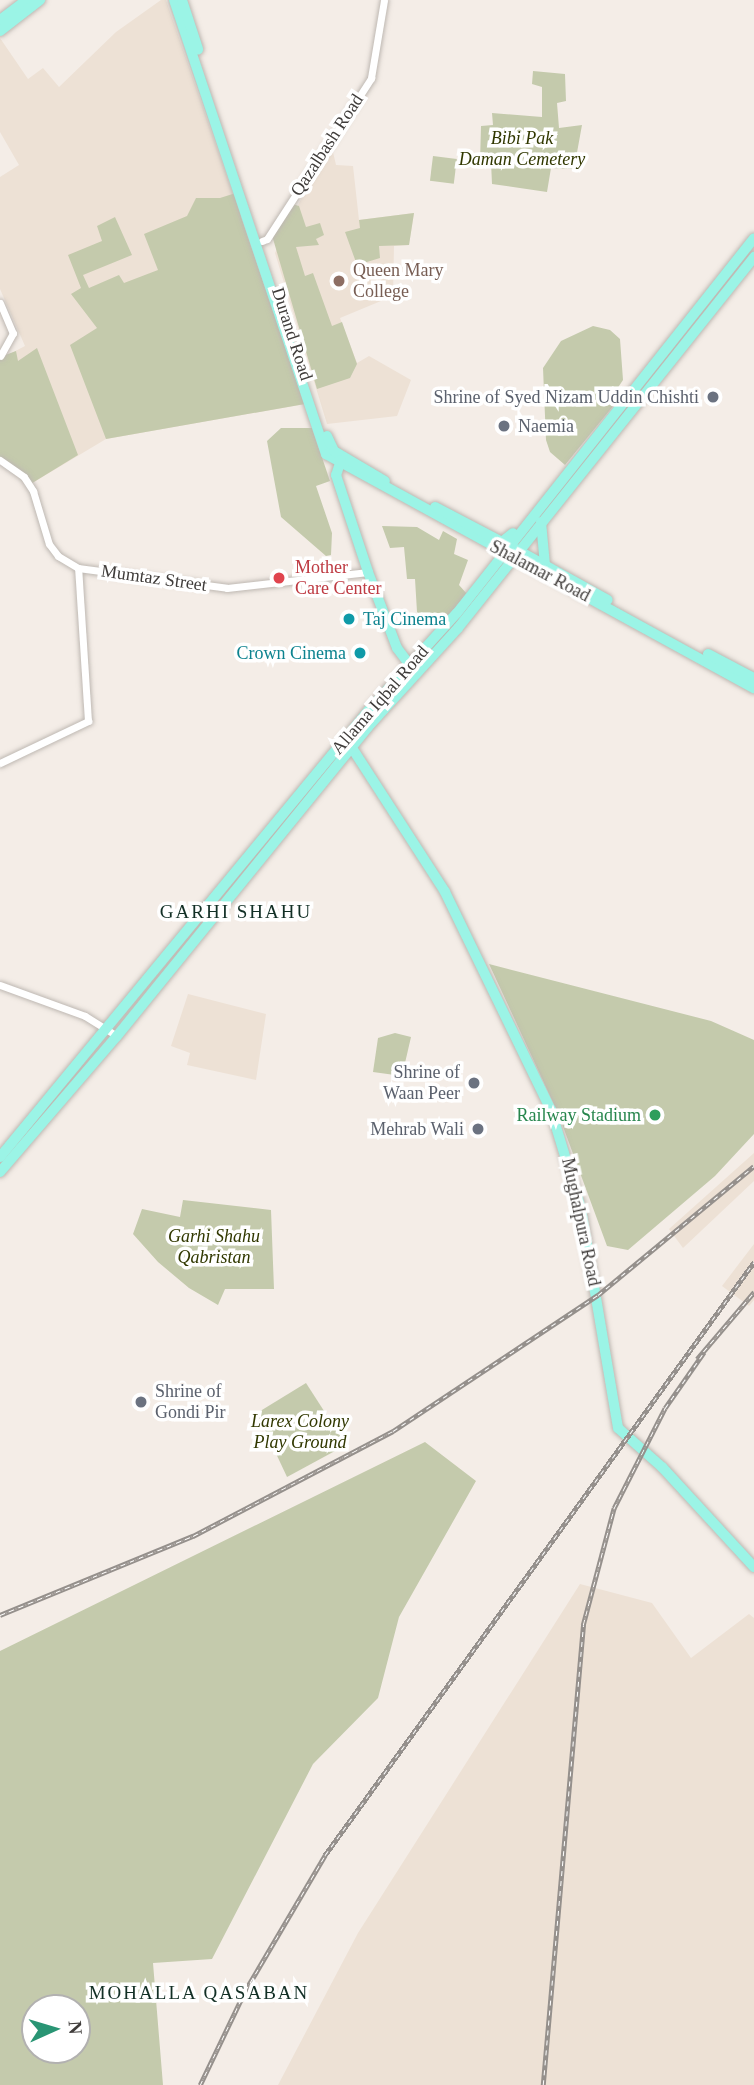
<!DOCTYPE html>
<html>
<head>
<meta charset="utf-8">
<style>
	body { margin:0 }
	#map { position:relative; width:754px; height:2085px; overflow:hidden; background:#f4ede7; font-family:Georgia,serif }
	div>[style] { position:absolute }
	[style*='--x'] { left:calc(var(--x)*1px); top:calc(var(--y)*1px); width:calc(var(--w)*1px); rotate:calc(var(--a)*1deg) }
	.built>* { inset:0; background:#ede1d5 }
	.green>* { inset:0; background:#c4caac; transform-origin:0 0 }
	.roads { filter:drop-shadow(0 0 2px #beb8b2) drop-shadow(0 0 2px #beb8b2) }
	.minor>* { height:7px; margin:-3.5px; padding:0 3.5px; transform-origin:3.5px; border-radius:3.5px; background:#fff }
	.major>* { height:10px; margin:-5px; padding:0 5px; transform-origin:5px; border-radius:5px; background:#9bf4e6 }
	.rail>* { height:4.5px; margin-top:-2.25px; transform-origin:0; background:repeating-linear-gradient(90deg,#fff 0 5px,#95908c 0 10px); box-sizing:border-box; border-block:2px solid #95908c }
	.dots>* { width:19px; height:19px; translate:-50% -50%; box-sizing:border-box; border:4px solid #fff; border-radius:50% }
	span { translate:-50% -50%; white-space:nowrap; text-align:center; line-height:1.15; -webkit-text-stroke:7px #fff; paint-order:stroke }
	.park-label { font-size:18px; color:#313800; font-style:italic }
	.street-label { font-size:18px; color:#3f3c3a }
	.education-label { font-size:18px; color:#785e54 }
	.left { translate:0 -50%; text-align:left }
	.worship-label { font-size:18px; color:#5b616d }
	.right { translate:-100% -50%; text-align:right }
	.health-label { font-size:18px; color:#be3a42 }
	.culture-label { font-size:18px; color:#0d838f }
	.leisure-label { font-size:18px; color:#27864d }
	.neighbourhood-label { font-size:19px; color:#122f25; letter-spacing:2px }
	.north { position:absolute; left:21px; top:1994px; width:70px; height:70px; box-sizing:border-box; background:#fff; border:2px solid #b2b1b0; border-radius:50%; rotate:86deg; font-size:19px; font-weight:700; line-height:28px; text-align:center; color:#3f3c3a }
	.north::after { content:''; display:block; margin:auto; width:24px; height:32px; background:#299574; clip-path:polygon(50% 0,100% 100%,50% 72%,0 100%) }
</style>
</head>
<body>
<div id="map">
	<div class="built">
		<div style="clip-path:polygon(161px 0,166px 0,305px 404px,106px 439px,29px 485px,0 359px,25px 346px,0 289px,0 177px,19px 165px,0 132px,0 38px,28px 79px,43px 68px,59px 87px,116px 32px)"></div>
		<div style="clip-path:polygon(330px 139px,336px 165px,353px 166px,359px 220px,414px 213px,409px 245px,394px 246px,393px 296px,340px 318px,357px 363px,369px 356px,411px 380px,397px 416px,327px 424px,275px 253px)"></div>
		<div style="clip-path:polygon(188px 994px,266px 1014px,256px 1080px,187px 1065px,190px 1053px,171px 1046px)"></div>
		<div style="clip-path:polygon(754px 1153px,754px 1181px,683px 1248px,669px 1229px)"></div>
		<div style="clip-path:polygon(754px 1244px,754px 1300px,749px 1306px,722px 1286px)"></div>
		<div style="clip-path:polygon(580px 1584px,652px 1603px,691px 1658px,749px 1614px,754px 1618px,754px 2085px,278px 2085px,358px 1933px)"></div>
	</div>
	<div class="green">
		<div style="clip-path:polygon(533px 71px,565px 74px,566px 101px,557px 103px,559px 128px,582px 125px,574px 169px,551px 168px,547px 192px,492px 184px,491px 162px,480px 162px,481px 126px,493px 125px,492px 113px,542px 117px,542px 87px,532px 84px)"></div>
		<div style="left:433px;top:156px;width:24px;height:25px;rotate:7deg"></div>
		<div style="clip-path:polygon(239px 192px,241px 217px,305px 404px,106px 439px,70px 345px,97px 328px,71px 294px,81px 288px,68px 255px,102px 241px,97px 226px,115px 217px,132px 255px,83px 275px,89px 288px,119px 275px,124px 283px,158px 270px,144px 234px,187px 216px,196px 198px,220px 198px)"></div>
		<div style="clip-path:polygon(289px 203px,299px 206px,306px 227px,320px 223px,324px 235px,316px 239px,319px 245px,296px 247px,305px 276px,313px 273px,332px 326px,342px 322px,357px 364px,350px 378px,317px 389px,271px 232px)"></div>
		<div style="clip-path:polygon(414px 213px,409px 245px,379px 246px,380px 258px,357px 265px,345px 232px,360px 228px,359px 220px)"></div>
		<div style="clip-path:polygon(593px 326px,610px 330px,620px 339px,623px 380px,617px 389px,623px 394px,565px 465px,550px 452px,546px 440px,543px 368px,561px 341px)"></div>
		<div style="clip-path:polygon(37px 348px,78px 455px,29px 485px,0 461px,0 357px,16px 351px,18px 361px)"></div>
		<div style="clip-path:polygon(281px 428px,312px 428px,330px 481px,316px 486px,332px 533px,331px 555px,326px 556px,281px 517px,267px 441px)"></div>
		<div style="clip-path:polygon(382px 526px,417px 527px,439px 540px,443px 531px,457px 539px,454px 554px,468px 560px,459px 585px,467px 594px,439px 629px,417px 612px,415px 579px,407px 579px,404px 547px,390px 548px)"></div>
		<div style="clip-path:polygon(489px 964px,711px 1021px,754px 1040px,754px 1134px,715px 1176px,628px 1250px,607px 1246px,558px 1113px)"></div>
		<div style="clip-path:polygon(395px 1033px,411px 1037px,402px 1076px,373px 1072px,378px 1038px)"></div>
		<div style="clip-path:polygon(183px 1200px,271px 1210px,274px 1289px,225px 1289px,218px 1305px,189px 1288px,158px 1262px,133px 1234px,142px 1209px,180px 1217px)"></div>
		<div style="clip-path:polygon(306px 1383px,346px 1445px,287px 1477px,257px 1413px)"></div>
		<div style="clip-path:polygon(evenodd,425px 1442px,476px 1481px,399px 1617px,378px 1698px,313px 1764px,212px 1959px,153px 1963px,163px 2085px,0 2085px,0 1651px,425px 1442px,77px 2008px,77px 2050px,35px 2050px,35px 2008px,77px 2008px)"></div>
	</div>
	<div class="roads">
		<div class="minor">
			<div style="--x:262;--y:241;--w:5;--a:-22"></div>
			<div style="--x:267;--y:239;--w:192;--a:-57.1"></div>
			<div style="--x:371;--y:78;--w:79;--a:-80.5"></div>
			<div style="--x:0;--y:303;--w:33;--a:67"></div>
			<div style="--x:13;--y:333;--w:26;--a:119"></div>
			<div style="--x:0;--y:460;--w:29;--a:35"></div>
			<div style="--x:24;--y:477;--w:17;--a:57"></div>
			<div style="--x:33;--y:491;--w:55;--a:73.2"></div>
			<div style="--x:49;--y:544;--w:15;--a:53"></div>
			<div style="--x:58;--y:556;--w:23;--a:31"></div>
			<div style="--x:78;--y:568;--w:150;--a:7.6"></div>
			<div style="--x:227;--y:588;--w:142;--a:-6.5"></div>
			<div style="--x:0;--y:763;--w:98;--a:-25.5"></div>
			<div style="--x:88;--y:721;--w:153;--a:-93.7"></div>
			<div style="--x:0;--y:985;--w:90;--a:20"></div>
			<div style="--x:85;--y:1016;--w:38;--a:32"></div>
		</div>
		<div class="major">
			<div style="--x:174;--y:0;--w:479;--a:71.5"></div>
			<div style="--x:326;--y:454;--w:488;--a:28.7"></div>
			<div style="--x:182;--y:0;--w:52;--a:71.9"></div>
			<div style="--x:0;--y:20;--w:34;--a:-37"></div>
			<div style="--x:0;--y:31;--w:51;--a:-37.8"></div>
			<div style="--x:327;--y:436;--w:17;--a:65"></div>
			<div style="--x:334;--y:451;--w:59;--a:30.5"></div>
			<div style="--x:341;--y:460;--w:16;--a:108"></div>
			<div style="--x:336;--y:475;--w:102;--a:71.7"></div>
			<div style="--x:368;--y:572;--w:81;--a:69.1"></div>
			<div style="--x:397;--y:648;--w:26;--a:53"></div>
			<div style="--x:435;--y:507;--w:76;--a:27.6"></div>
			<div style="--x:502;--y:542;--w:14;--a:-39"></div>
			<div style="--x:541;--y:522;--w:43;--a:84.7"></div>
			<div style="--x:514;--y:548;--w:107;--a:29"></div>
			<div style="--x:708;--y:654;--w:52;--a:27.6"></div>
			<div style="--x:352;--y:748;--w:171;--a:57.1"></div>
			<div style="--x:445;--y:892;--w:242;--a:64.1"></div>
			<div style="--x:551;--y:1110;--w:103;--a:73.1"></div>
			<div style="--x:581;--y:1209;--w:222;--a:80.4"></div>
			<div style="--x:618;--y:1428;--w:59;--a:41.6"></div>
			<div style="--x:662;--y:1467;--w:136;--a:47.4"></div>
			<div style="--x:0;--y:1157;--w:578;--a:-50.47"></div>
			<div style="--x:368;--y:711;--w:132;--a:-47.8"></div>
			<div style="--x:457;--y:613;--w:478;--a:-51.6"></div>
			<div style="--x:0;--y:1172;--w:179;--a:-49.3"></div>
			<div style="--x:117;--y:1036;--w:398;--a:-50.9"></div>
			<div style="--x:368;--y:727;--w:134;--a:-47.7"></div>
			<div style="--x:458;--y:628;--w:475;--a:-51.4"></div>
		</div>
	</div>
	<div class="rail">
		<div style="--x:697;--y:1359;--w:88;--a:-49.6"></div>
		<div style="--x:0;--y:1615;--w:209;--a:-22.3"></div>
		<div style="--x:193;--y:1536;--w:226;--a:-27.7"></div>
		<div style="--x:393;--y:1431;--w:246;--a:-33.6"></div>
		<div style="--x:598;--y:1295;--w:202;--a:-39.6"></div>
		<div style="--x:200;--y:2085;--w:104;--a:-64.4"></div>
		<div style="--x:245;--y:1991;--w:158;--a:-59.5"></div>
		<div style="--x:325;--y:1855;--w:732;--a:-54.12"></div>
		<div style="--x:543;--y:2085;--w:462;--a:-85"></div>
		<div style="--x:583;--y:1625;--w:121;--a:-75.2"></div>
		<div style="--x:614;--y:1508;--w:112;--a:-63"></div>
		<div style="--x:665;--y:1408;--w:68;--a:-55.1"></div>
	</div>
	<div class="dots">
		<div style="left:339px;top:281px;background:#8d6e63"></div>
		<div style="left:713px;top:397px;background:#6b7280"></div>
		<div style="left:504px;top:426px;background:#6b7280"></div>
		<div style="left:279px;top:578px;background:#e0444e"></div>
		<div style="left:349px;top:619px;background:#0f9aa8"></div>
		<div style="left:360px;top:653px;background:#0f9aa8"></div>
		<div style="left:474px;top:1083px;background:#6b7280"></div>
		<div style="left:655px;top:1115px;background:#2e9e5b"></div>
		<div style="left:478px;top:1129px;background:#6b7280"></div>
		<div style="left:141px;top:1402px;background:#6b7280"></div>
	</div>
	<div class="park-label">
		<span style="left:522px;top:149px">Bibi Pak<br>Daman Cemetery</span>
		<span style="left:214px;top:1247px">Garhi Shahu<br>Qabristan</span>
		<span style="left:300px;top:1432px">Larex Colony<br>Play Ground</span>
	</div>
	<div class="street-label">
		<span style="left:327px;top:145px;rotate:-57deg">Qazalbash Road</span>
		<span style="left:292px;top:334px;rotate:72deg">Durand Road</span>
		<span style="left:540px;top:571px;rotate:28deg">Shalamar Road</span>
		<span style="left:154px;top:578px;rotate:8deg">Mumtaz Street</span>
		<span style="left:380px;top:700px;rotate:-49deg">Allama Iqbal Road</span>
		<span style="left:581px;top:1222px;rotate:78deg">Mughalpura Road</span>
	</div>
	<div class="education-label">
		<span class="left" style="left:353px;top:281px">Queen Mary<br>College</span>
	</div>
	<div class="worship-label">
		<span class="right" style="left:699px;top:397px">Shrine of Syed Nizam Uddin Chishti</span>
		<span class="left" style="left:518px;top:426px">Naemia</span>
		<span class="right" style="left:460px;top:1083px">Shrine of<br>Waan Peer</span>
		<span class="right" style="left:464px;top:1129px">Mehrab Wali</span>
		<span class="left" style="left:155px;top:1402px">Shrine of<br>Gondi Pir</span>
	</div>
	<div class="health-label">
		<span class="left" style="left:295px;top:578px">Mother<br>Care Center</span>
	</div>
	<div class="culture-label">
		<span class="left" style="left:363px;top:619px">Taj Cinema</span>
		<span class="right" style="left:346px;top:653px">Crown Cinema</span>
	</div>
	<div class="leisure-label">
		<span class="right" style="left:641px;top:1115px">Railway Stadium</span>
	</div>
	<div class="neighbourhood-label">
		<span style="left:236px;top:912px">GARHI SHAHU</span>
		<span style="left:199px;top:1993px">MOHALLA QASABAN</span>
	</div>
	<div class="north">N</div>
</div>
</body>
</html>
